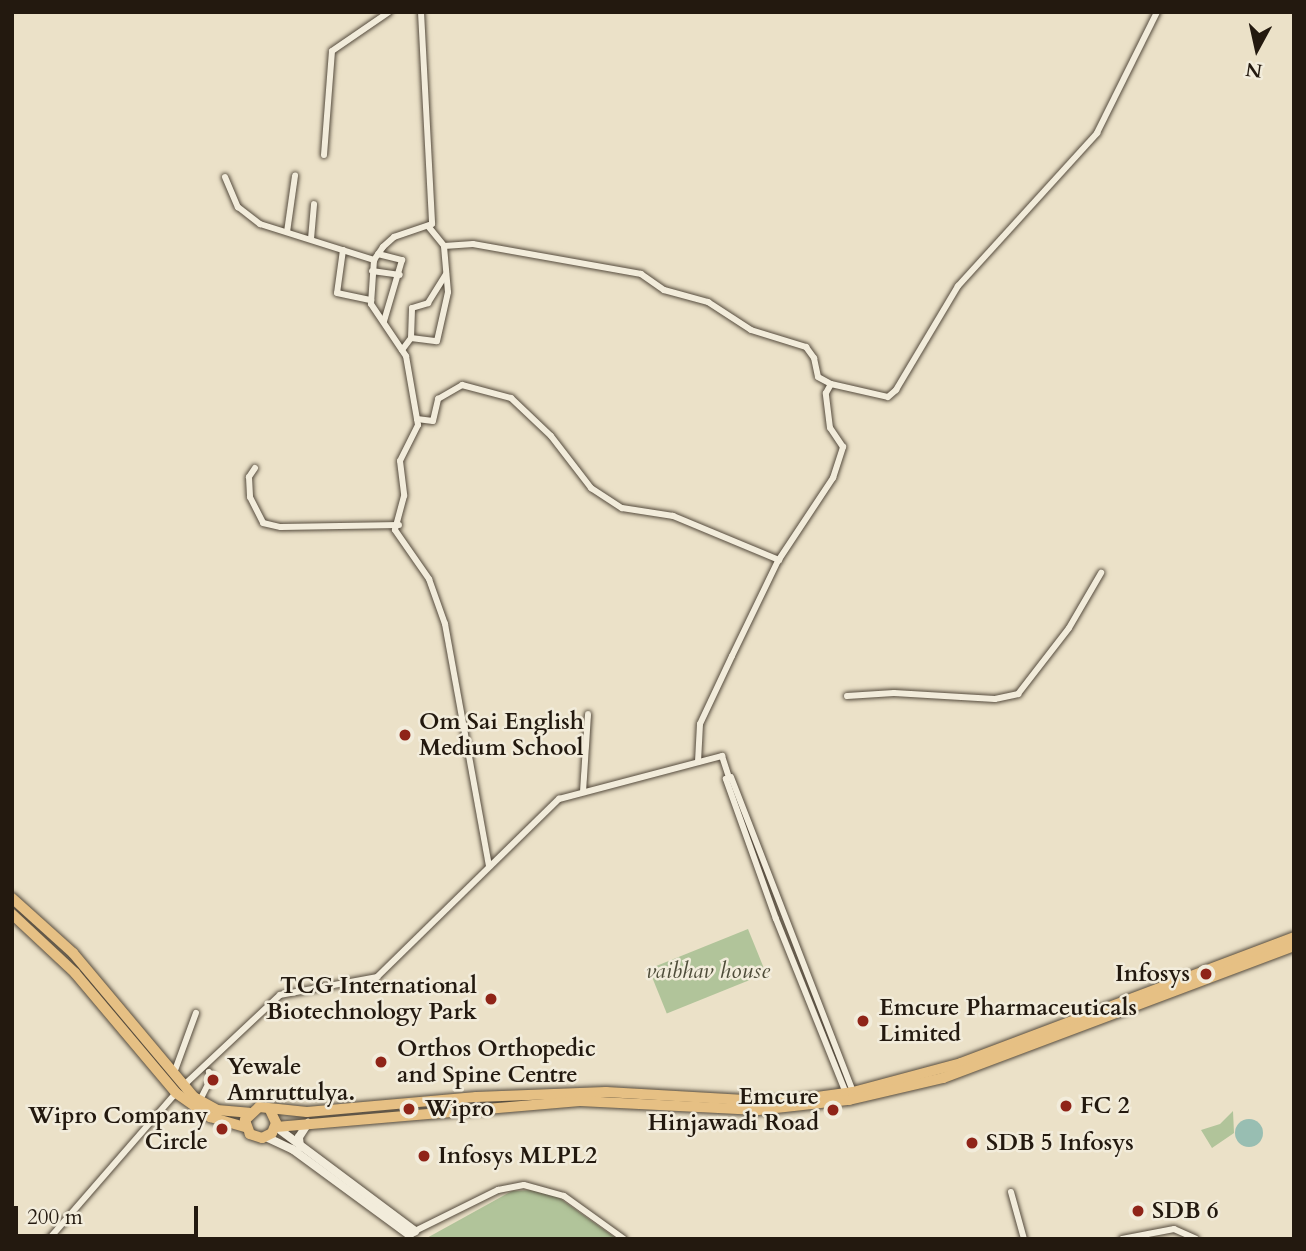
<!DOCTYPE html>
<html>
<head>
<meta charset="utf-8">
<style>
	body { margin:0 }
	#map { position:relative; width:1306px; height:1251px; overflow:hidden; background:#ebe1c8; font-family:Cardo,serif }
	div>[style] { position:absolute }
	[style*='--x'] { left:calc(var(--x)*1px); top:calc(var(--y)*1px); width:calc(var(--w)*1px); rotate:calc(var(--a)*1deg) }
	.green>* { inset:0; background:#b1c49a; transform-origin:0 0 }
	.water>* { inset:0; background:#98beb2 }
	.round { border-radius:50% }
	.roads { filter:drop-shadow(0 0 2px #554b3d) drop-shadow(0 0 2px #554b3d) }
	.minor>* { height:6px; margin:-3px; padding:0 3px; transform-origin:3px; border-radius:3px; background:#f2ecdb }
	.tertiary>* { height:8px; margin:-4px; padding:0 4px; transform-origin:4px; border-radius:4px; background:#f2ecdb }
	.primary>* { height:10px; margin:-5px; padding:0 5px; transform-origin:5px; border-radius:5px; background:#e6c084 }
	.dots>* { width:19px; height:19px; translate:-50% -50%; box-sizing:border-box; border:4px solid #f2ecdb; border-radius:50% }
	span { translate:-50% -50%; white-space:nowrap; text-align:center; line-height:1.15; -webkit-text-stroke:5px #f2ecdb; paint-order:stroke }
	.poi-label { font-size:23px; color:#23190f; font-weight:700 }
	.left { translate:0 -50%; text-align:left }
	.right { translate:-100% -50%; text-align:right }
	.park-label { font-size:23px; color:#4e4c39; font-style:italic }
	.frame { position:absolute; inset:0; border:14px solid #23190f; pointer-events:none }
	.north { position:absolute; left:1222px; top:14px; width:70px; height:70px; -webkit-text-stroke:5px #f2ecdb; paint-order:stroke; rotate:188deg; font-size:19px; font-weight:700; line-height:28px; text-align:center; color:#23190f }
	.north::after { content:''; display:block; margin:auto; width:24px; height:32px; background:#23190f; clip-path:polygon(50% 0,100% 100%,50% 72%,0 100%) }
	.scale { position:absolute; left:14px; top:1206px; width:184px; height:32px; box-sizing:border-box; border:4px solid #23190f; border-top:0; padding-left:9px; font-size:21px; line-height:24px; white-space:nowrap; color:#23190f; -webkit-text-stroke:5px #f2ecdb; paint-order:stroke }
</style>
</head>
<body>
<div id="map">
	<div class="green">
		<div style="left:748px;top:929px;width:48px;height:107px;rotate:68deg"></div>
		<div style="clip-path:polygon(1233px 1111px,1234px 1133px,1212px 1148px,1201px 1130px,1220px 1124px)"></div>
		<div style="clip-path:polygon(533px 1190px,555px 1195px,617px 1239px,425px 1239px,512px 1191px)"></div>
	</div>
	<div class="water">
		<div class="round" style="left:1235px;top:1119px;width:28px;height:28px"></div>
	</div>
	<div class="roads">
		<div class="minor">
			<div style="--x:421;--y:12;--w:212;--a:87"></div>
			<div style="--x:432;--y:224;--w:40;--a:161.1"></div>
			<div style="--x:394;--y:237;--w:15;--a:138"></div>
			<div style="--x:383;--y:247;--w:16;--a:125"></div>
			<div style="--x:374;--y:260;--w:44;--a:93.9"></div>
			<div style="--x:371;--y:304;--w:63;--a:56.1"></div>
			<div style="--x:406;--y:356;--w:70;--a:80.1"></div>
			<div style="--x:418;--y:425;--w:40;--a:116.6"></div>
			<div style="--x:400;--y:461;--w:35;--a:83"></div>
			<div style="--x:404;--y:496;--w:35;--a:105"></div>
			<div style="--x:395;--y:530;--w:60;--a:55.2"></div>
			<div style="--x:429;--y:579;--w:48;--a:70.4"></div>
			<div style="--x:445;--y:624;--w:246;--a:79.7"></div>
			<div style="--x:324;--y:155;--w:104;--a:-85.6"></div>
			<div style="--x:332;--y:51;--w:69;--a:-34.4"></div>
			<div style="--x:225;--y:177;--w:33;--a:67"></div>
			<div style="--x:238;--y:207;--w:28;--a:38"></div>
			<div style="--x:260;--y:224;--w:120;--a:17.5"></div>
			<div style="--x:428;--y:226;--w:26;--a:51"></div>
			<div style="--x:444;--y:246;--w:29;--a:-4"></div>
			<div style="--x:473;--y:244;--w:171;--a:10.1"></div>
			<div style="--x:641;--y:274;--w:28;--a:35"></div>
			<div style="--x:664;--y:290;--w:46;--a:15.3"></div>
			<div style="--x:708;--y:302;--w:51;--a:33.1"></div>
			<div style="--x:751;--y:330;--w:58;--a:17.2"></div>
			<div style="--x:806;--y:347;--w:14;--a:54"></div>
			<div style="--x:814;--y:358;--w:19;--a:78"></div>
			<div style="--x:818;--y:377;--w:15;--a:28"></div>
			<div style="--x:287;--y:232;--w:57;--a:-81.9"></div>
			<div style="--x:311;--y:239;--w:35;--a:-85"></div>
			<div style="--x:343;--y:250;--w:43;--a:97.9"></div>
			<div style="--x:337;--y:293;--w:35;--a:12"></div>
			<div style="--x:378;--y:254;--w:25;--a:14"></div>
			<div style="--x:402;--y:260;--w:64;--a:106.4"></div>
			<div style="--x:372;--y:271;--w:28;--a:8"></div>
			<div style="--x:411;--y:338;--w:30;--a:-88"></div>
			<div style="--x:412;--y:308;--w:17;--a:-17"></div>
			<div style="--x:428;--y:303;--w:34;--a:-58"></div>
			<div style="--x:402;--y:350;--w:15;--a:-53"></div>
			<div style="--x:411;--y:338;--w:26;--a:7"></div>
			<div style="--x:437;--y:341;--w:50;--a:-77.3"></div>
			<div style="--x:448;--y:292;--w:46;--a:-95"></div>
			<div style="--x:417;--y:419;--w:16;--a:7"></div>
			<div style="--x:433;--y:421;--w:23;--a:-77"></div>
			<div style="--x:438;--y:399;--w:28;--a:-30"></div>
			<div style="--x:462;--y:385;--w:51;--a:14.9"></div>
			<div style="--x:511;--y:398;--w:55;--a:43.5"></div>
			<div style="--x:551;--y:436;--w:66;--a:52.4"></div>
			<div style="--x:591;--y:488;--w:37;--a:33"></div>
			<div style="--x:622;--y:508;--w:52;--a:8.9"></div>
			<div style="--x:673;--y:516;--w:115;--a:22.5"></div>
			<div style="--x:255;--y:468;--w:11;--a:124"></div>
			<div style="--x:249;--y:477;--w:20;--a:87"></div>
			<div style="--x:250;--y:497;--w:29;--a:63"></div>
			<div style="--x:263;--y:523;--w:18;--a:13"></div>
			<div style="--x:281;--y:527;--w:118;--a:-1"></div>
			<div style="--x:847;--y:696;--w:47;--a:-3.7"></div>
			<div style="--x:894;--y:693;--w:101;--a:3.4"></div>
			<div style="--x:995;--y:699;--w:24;--a:-12"></div>
			<div style="--x:1018;--y:694;--w:83;--a:-52.3"></div>
			<div style="--x:1069;--y:628;--w:64;--a:-59.8"></div>
			<div style="--x:698;--y:762;--w:38;--a:-87"></div>
			<div style="--x:700;--y:724;--w:75;--a:-64.8"></div>
			<div style="--x:732;--y:656;--w:106;--a:-64.2"></div>
			<div style="--x:778;--y:561;--w:100;--a:-56.5"></div>
			<div style="--x:833;--y:478;--w:33;--a:-72"></div>
			<div style="--x:843;--y:447;--w:23;--a:-124"></div>
			<div style="--x:830;--y:428;--w:35;--a:-97"></div>
			<div style="--x:826;--y:393;--w:10;--a:-61"></div>
			<div style="--x:831;--y:384;--w:58;--a:12.8"></div>
			<div style="--x:888;--y:397;--w:11;--a:-41"></div>
			<div style="--x:896;--y:390;--w:121;--a:-59.2"></div>
			<div style="--x:958;--y:286;--w:207;--a:-47.7"></div>
			<div style="--x:1097;--y:133;--w:135;--a:-63.6"></div>
			<div style="--x:583;--y:792;--w:78;--a:-86.3"></div>
			<div style="--x:174;--y:1073;--w:64;--a:-69.9"></div>
			<div style="--x:183;--y:1086;--w:133;--a:-43.2"></div>
			<div style="--x:280;--y:995;--w:99;--a:-10.5"></div>
			<div style="--x:377;--y:977;--w:255;--a:-44.4"></div>
			<div style="--x:559;--y:799;--w:169;--a:-14.8"></div>
			<div style="--x:722;--y:756;--w:23;--a:72"></div>
			<div style="--x:846;--y:1093;--w:188;--a:-111.9"></div>
			<div style="--x:776;--y:919;--w:149;--a:-109.7"></div>
			<div style="--x:726;--y:779;--w:5;--a:-22"></div>
			<div style="--x:731;--y:777;--w:340;--a:68.8"></div>
			<div style="--x:199;--y:1102;--w:28;--a:-63"></div>
			<div style="--x:212;--y:1077;--w:6;--a:-121"></div>
			<div style="--x:1011;--y:1192;--w:49;--a:74.5"></div>
			<div style="--x:415;--y:1231;--w:93;--a:-26.3"></div>
			<div style="--x:498;--y:1190;--w:26;--a:-11"></div>
			<div style="--x:524;--y:1185;--w:41;--a:15.4"></div>
			<div style="--x:564;--y:1196;--w:74;--a:35.6"></div>
			<div style="--x:49;--y:1239;--w:194;--a:-49"></div>
			<div style="--x:1122;--y:1239;--w:53;--a:-10.9"></div>
			<div style="--x:1174;--y:1229;--w:24;--a:24"></div>
		</div>
		<div class="tertiary">
			<div style="--x:276;--y:1127;--w:174;--a:36.8"></div>
			<div style="--x:266;--y:1137;--w:29;--a:25"></div>
			<div style="--x:292;--y:1149;--w:145;--a:36.3"></div>
			<div style="--x:409;--y:1235;--w:7;--a:-34"></div>
			<div style="--x:300;--y:1147;--w:10;--a:-96"></div>
			<div style="--x:299;--y:1137;--w:17;--a:-57"></div>
		</div>
		<div class="primary">
			<div style="--x:12;--y:898;--w:82;--a:42"></div>
			<div style="--x:73;--y:953;--w:188;--a:50"></div>
			<div style="--x:194;--y:1097;--w:26;--a:29"></div>
			<div style="--x:217;--y:1110;--w:32;--a:5"></div>
			<div style="--x:12;--y:914;--w:86;--a:43.1"></div>
			<div style="--x:75;--y:973;--w:157;--a:49.9"></div>
			<div style="--x:176;--y:1093;--w:42;--a:35.2"></div>
			<div style="--x:210;--y:1117;--w:37;--a:16"></div>
			<div style="--x:270;--y:1110;--w:14;--a:65"></div>
			<div style="--x:276;--y:1123;--w:11;--a:112"></div>
			<div style="--x:272;--y:1133;--w:11;--a:153"></div>
			<div style="--x:262;--y:1138;--w:13;--a:-162"></div>
			<div style="--x:250;--y:1134;--w:15;--a:-110"></div>
			<div style="--x:245;--y:1120;--w:19;--a:-43"></div>
			<div style="--x:259;--y:1107;--w:48;--a:5.9"></div>
			<div style="--x:307;--y:1112;--w:170;--a:-5.1"></div>
			<div style="--x:476;--y:1097;--w:130;--a:-2.2"></div>
			<div style="--x:606;--y:1092;--w:174;--a:3.3"></div>
			<div style="--x:780;--y:1102;--w:74;--a:-7.8"></div>
			<div style="--x:853;--y:1092;--w:112;--a:-15"></div>
			<div style="--x:961;--y:1063;--w:356;--a:-20.7"></div>
			<div style="--x:276;--y:1127;--w:305;--a:-4.9"></div>
			<div style="--x:580;--y:1101;--w:178;--a:2.9"></div>
			<div style="--x:758;--y:1110;--w:92;--a:-6.3"></div>
			<div style="--x:849;--y:1100;--w:97;--a:-13.2"></div>
			<div style="--x:943;--y:1078;--w:375;--a:-20.6"></div>
		</div>
	</div>
	<div class="dots">
		<div style="left:405px;top:735px;background:#8f2418"></div>
		<div style="left:1206px;top:974px;background:#8f2418"></div>
		<div style="left:491px;top:999px;background:#8f2418"></div>
		<div style="left:863px;top:1021px;background:#8f2418"></div>
		<div style="left:381px;top:1062px;background:#8f2418"></div>
		<div style="left:213px;top:1080px;background:#8f2418"></div>
		<div style="left:1066px;top:1106px;background:#8f2418"></div>
		<div style="left:409px;top:1109px;background:#8f2418"></div>
		<div style="left:833px;top:1110px;background:#8f2418"></div>
		<div style="left:222px;top:1129px;background:#8f2418"></div>
		<div style="left:972px;top:1143px;background:#8f2418"></div>
		<div style="left:424px;top:1156px;background:#8f2418"></div>
		<div style="left:1138px;top:1211px;background:#8f2418"></div>
	</div>
	<div class="poi-label">
		<span class="left" style="left:419px;top:735px">Om Sai English<br>Medium School</span>
		<span class="right" style="left:1190px;top:974px">Infosys</span>
		<span class="right" style="left:477px;top:999px">TCG International<br>Biotechnology Park</span>
		<span class="left" style="left:879px;top:1021px">Emcure Pharmaceuticals<br>Limited</span>
		<span class="left" style="left:397px;top:1062px">Orthos Orthopedic<br>and Spine Centre</span>
		<span class="left" style="left:227px;top:1080px">Yewale<br>Amruttulya.</span>
		<span class="right" style="left:819px;top:1110px">Emcure<br>Hinjawadi Road</span>
		<span class="left" style="left:1080px;top:1106px">FC 2</span>
		<span class="left" style="left:425px;top:1109px">Wipro</span>
		<span class="right" style="left:208px;top:1129px">Wipro Company<br>Circle</span>
		<span class="left" style="left:986px;top:1143px">SDB 5 Infosys</span>
		<span class="left" style="left:438px;top:1156px">Infosys MLPL2</span>
		<span class="left" style="left:1152px;top:1211px">SDB 6</span>
	</div>
	<div class="park-label">
		<span style="left:708px;top:971px">vaibhav house</span>
	</div>
	<div class="frame"></div>
	<div class="north">N</div>
	<div class="scale">200 m</div>
</div>
</body>
</html>
